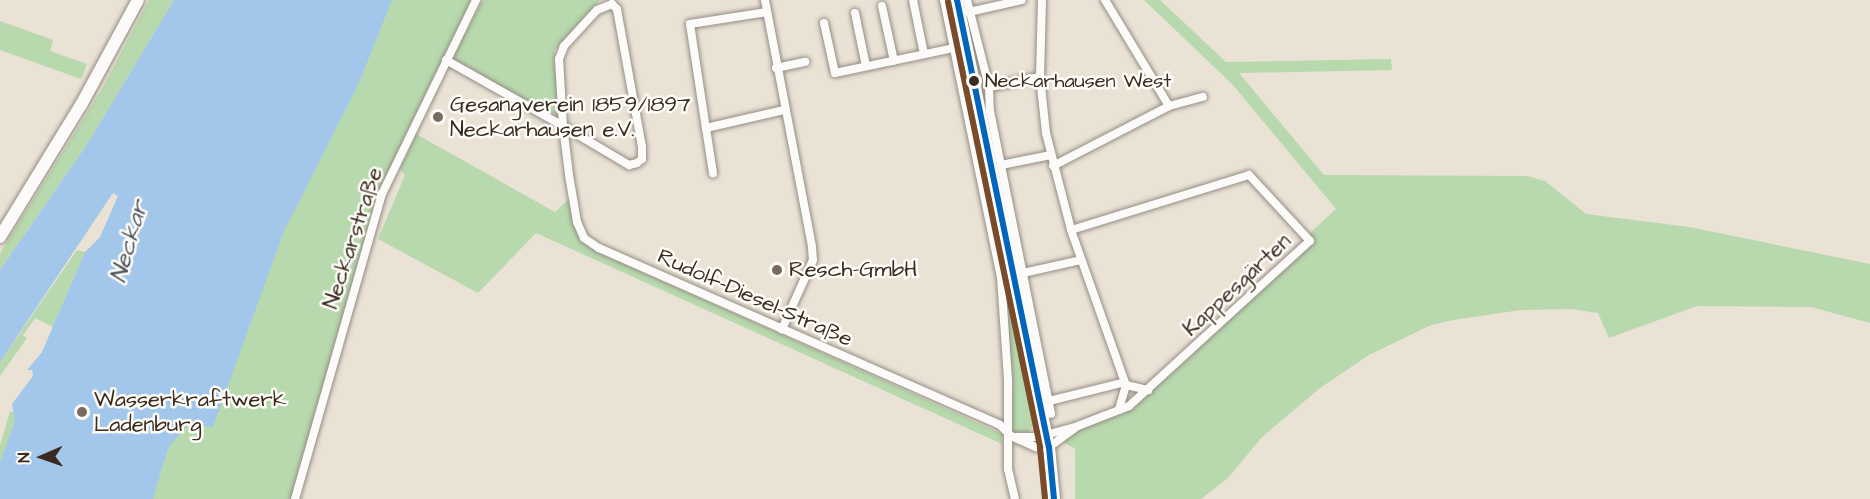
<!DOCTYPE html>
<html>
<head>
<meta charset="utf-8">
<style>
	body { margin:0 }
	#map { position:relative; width:1870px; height:499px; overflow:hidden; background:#eae2d5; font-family:"Architects Daughter",sans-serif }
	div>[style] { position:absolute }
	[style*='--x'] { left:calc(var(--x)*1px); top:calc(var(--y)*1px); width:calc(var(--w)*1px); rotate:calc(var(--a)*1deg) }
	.green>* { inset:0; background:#b7d9ad }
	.water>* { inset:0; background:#a2c7eb }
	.roads { filter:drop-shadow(0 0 2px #948d84) drop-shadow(0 0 2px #948d84) }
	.street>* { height:8px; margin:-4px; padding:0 4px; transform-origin:4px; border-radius:4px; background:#fcfbf9 }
	.secondary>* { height:12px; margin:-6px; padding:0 6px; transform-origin:6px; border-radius:6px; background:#fcfbf9 }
	.bus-1>* { height:6px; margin:-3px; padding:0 3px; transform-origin:3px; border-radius:3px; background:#0065bd }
	.bus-2>* { height:6px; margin:-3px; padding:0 3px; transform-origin:3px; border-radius:3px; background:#7a4b2a }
	.dots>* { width:16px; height:16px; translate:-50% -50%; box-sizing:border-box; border:3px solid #fdfcf7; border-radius:50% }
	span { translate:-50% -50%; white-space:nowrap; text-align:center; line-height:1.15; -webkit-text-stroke:5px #fdfcf7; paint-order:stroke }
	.bus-label { font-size:20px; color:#3b2a1e }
	.left { translate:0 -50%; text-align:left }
	.poi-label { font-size:22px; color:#3b2a1e }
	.street-label { font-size:22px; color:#3b2a1e }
	.water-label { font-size:24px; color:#51565e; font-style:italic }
	.north { position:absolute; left:12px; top:427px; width:60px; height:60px; -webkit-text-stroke:4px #fdfcf7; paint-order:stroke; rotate:268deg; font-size:16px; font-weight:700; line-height:24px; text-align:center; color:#3b2a1e }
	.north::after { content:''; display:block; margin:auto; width:21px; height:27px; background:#3b2a1e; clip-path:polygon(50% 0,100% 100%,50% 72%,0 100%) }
</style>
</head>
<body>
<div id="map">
	<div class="green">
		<div style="clip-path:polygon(149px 0,174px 0,86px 146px,0 270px,0 253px,102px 89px)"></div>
		<div style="clip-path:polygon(270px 0,473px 0,379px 193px,291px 499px,0 499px,0 445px,10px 411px,100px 444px)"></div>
		<div style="clip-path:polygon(483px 0,600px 0,554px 51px,559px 116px,449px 62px)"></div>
		<div style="clip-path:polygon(1144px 0,1160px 0,1226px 62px,1391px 59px,1392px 70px,1239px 73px,1324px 175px,1527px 176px,1545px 181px,1586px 214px,1689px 227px,1870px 264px,1870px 323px,1811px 307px,1697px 306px,1609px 338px,1598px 313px,1571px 309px,1521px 310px,1453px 320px,1431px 325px,1369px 355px,1320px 388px,1262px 437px,1228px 478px,1201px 499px,1075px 499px,1075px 449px,1063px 442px,1075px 430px,1130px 409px,1166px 379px,1314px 241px,1309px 234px,1336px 209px,1233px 85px)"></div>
		<div style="clip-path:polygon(0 21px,53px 40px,50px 51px,87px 64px,81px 79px,0 50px)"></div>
		<div style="clip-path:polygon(969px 110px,975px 117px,983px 157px,1036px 421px,1028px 433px,1010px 432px,1013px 380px,1000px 246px)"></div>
		<div style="clip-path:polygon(416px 134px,555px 212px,570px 198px,575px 227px,605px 255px,1002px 434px,1002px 444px,536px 233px,478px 293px,378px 239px,405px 175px,400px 168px)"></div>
		<div style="clip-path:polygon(77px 250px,85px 252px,53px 327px,35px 318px,23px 335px,27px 338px,0 376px,0 362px)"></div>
	</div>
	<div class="water">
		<div style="clip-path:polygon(174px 0,392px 0,358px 85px,284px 231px,213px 427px,187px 425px,168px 448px,153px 499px,0 499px,0 463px,15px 421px,12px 404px,33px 376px,32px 370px,27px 370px,42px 352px,85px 252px,100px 237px,118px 196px,113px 193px,0 362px,0 270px,86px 146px)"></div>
	</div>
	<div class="roads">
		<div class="street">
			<div style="--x:765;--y:0;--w:251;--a:79.2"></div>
			<div style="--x:812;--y:247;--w:13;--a:86"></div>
			<div style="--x:813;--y:260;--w:76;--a:114.2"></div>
			<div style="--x:913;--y:0;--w:55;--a:78.5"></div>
			<div style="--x:944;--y:0;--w:283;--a:78.4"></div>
			<div style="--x:1001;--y:277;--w:103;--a:86.1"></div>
			<div style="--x:1008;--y:380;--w:89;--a:90"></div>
			<div style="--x:1008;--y:469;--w:31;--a:77"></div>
			<div style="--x:967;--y:0;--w:90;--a:75.8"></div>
			<div style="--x:989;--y:87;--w:24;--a:88"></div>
			<div style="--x:990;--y:111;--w:309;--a:78.6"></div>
			<div style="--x:1042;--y:0;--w:77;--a:91.5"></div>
			<div style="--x:1040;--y:77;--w:56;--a:83.9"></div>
			<div style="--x:1046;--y:133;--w:100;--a:75.5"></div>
			<div style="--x:1071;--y:230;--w:164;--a:70.5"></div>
			<div style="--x:1126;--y:385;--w:26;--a:106"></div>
			<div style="--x:882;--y:6;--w:56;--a:77.7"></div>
			<div style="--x:767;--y:12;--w:78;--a:171.1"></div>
			<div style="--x:690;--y:24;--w:105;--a:81.3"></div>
			<div style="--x:706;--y:128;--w:80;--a:-13"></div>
			<div style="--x:969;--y:12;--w:54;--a:-12.8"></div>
			<div style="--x:855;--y:13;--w:54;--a:78.3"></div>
			<div style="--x:824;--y:23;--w:51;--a:77.6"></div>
			<div style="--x:835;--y:73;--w:122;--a:-11.9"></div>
			<div style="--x:446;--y:60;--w:134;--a:29.4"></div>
			<div style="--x:563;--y:126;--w:77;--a:30.6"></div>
			<div style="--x:629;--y:165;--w:8;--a:-14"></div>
			<div style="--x:637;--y:163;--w:6;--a:-39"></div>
			<div style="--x:642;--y:159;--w:12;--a:-90"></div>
			<div style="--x:642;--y:147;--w:140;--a:-100.3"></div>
			<div style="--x:617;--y:9;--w:7;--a:-135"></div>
			<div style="--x:612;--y:4;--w:16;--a:158"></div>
			<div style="--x:597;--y:10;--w:49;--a:132.5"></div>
			<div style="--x:564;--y:46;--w:14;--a:111"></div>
			<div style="--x:559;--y:59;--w:67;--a:86.6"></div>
			<div style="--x:563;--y:126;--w:49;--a:83"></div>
			<div style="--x:569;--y:175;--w:48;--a:80.3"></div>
			<div style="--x:577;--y:222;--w:17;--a:66"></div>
			<div style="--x:584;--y:238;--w:18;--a:34"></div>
			<div style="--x:599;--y:248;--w:438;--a:23.8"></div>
			<div style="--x:1000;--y:425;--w:16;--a:45"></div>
			<div style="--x:1011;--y:436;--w:27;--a:24"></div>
			<div style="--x:1036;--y:447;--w:13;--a:0"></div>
			<div style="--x:1049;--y:447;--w:36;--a:-36"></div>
			<div style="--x:1078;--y:426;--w:55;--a:-21.4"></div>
			<div style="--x:1129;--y:406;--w:245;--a:-42.4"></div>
			<div style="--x:1310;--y:241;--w:90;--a:-132.7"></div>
			<div style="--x:1249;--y:175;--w:186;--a:162.8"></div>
			<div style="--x:776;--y:68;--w:30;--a:-12"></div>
			<div style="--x:989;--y:87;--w:52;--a:-11.1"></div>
			<div style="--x:1169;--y:106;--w:35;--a:-15"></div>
			<div style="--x:706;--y:128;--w:46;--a:81.2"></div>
			<div style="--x:1001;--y:165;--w:51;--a:-11.3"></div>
			<div style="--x:1053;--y:166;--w:131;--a:-27.3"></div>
			<div style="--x:1169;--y:106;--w:124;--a:-121.1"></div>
			<div style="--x:1023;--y:273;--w:59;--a:-12.6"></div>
			<div style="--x:1126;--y:385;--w:23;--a:13"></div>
			<div style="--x:1049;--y:401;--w:78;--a:-14"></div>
			<div style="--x:1017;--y:437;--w:21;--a:0"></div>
			<div style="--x:1038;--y:437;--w:38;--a:-15"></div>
			<div style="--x:295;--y:499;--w:317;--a:-74.1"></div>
			<div style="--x:382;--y:194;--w:216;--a:-64.1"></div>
		</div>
		<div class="secondary">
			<div style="--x:957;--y:0;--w:456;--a:78.4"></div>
			<div style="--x:1049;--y:447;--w:52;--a:84.5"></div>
			<div style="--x:0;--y:237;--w:155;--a:-58.5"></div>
			<div style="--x:81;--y:105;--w:119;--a:-61.5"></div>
		</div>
	</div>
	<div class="bus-1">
		<div style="--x:957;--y:0;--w:456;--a:78.4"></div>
		<div style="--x:1049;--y:447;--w:52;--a:84.5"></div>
	</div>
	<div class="bus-2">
		<div style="--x:948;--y:2;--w:455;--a:78.3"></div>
		<div style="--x:1040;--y:448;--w:51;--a:84.4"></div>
	</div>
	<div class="dots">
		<div style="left:974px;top:81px;background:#3b2a1e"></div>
		<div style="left:438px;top:117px;background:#786a5e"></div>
		<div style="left:777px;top:270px;background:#786a5e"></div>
		<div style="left:82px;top:412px;background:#786a5e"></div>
	</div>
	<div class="bus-label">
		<span class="left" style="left:985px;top:81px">Neckarhausen West</span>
	</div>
	<div class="poi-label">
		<span class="left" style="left:450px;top:117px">Gesangverein 1859/1897<br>Neckarhausen e.V.</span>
		<span class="left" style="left:789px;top:270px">Resch-GmbH</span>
		<span class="left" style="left:94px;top:412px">Wasserkraftwerk<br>Ladenburg</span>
	</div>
	<div class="street-label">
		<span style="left:353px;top:238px;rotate:-72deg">Neckarstraße</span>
		<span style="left:1237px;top:285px;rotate:-43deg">Kappesgärten</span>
		<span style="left:755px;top:298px;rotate:24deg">Rudolf-Diesel-Straße</span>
	</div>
	<div class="water-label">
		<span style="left:130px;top:242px;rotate:-74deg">Neckar</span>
	</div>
	<div class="north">N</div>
</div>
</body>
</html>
